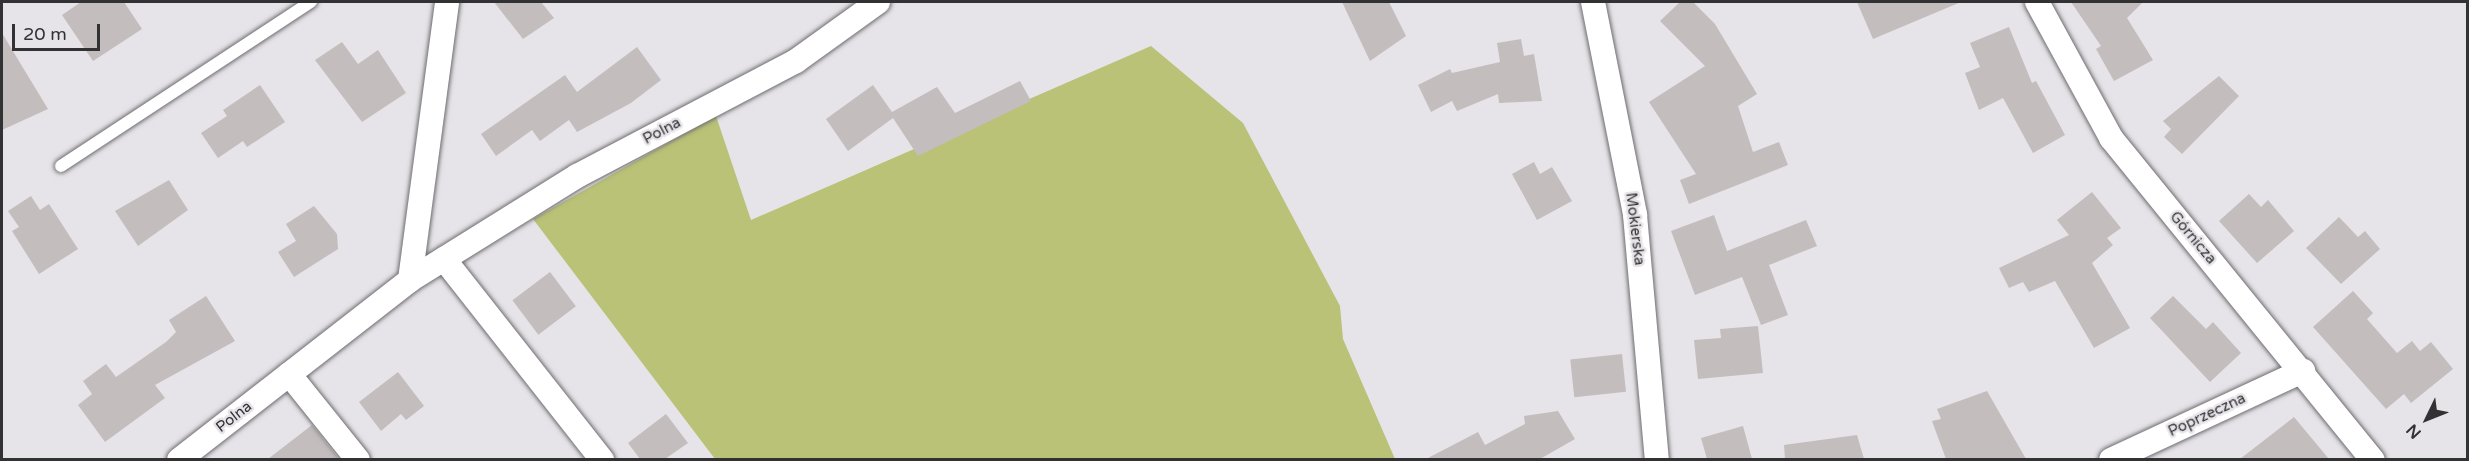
<!DOCTYPE html>
<html>
<head>
<meta charset="utf-8">
<style>
	body { margin:0 }
	#map { position:relative; width:2469px; height:461px; overflow:hidden; background:#e6e4e8; font-family:"Varela Round",sans-serif }
	div>[style] { position:absolute }
	[style*='--x'] { left:calc(var(--x)*1px); top:calc(var(--y)*1px); width:calc(var(--w)*1px); rotate:calc(var(--a)*1deg) }
	.green>* { inset:0; background:#bac278 }
	.building>* { inset:0; background:#c3bdbd; transform-origin:0 0 }
	.roads { filter:drop-shadow(0 0 2px #6e6c70) drop-shadow(0 0 2px #6e6c70) }
	.lane>* { height:12px; margin:-6px; padding:0 6px; transform-origin:6px; border-radius:6px; background:#fff }
	.street>* { height:24px; margin:-12px; padding:0 12px; transform-origin:12px; border-radius:12px; background:#fff }
	span { translate:-50% -50%; white-space:nowrap; text-align:center; line-height:1.15; -webkit-text-stroke:5px #e6e4e8; paint-order:stroke }
	.street-label { font-size:15px; color:#323133 }
	.frame { position:absolute; inset:0; border:3px solid #323133; pointer-events:none }
	.north { position:absolute; left:2397px; top:389px; width:60px; height:60px; -webkit-text-stroke:4px #e6e4e8; paint-order:stroke; rotate:227deg; font-size:16px; font-weight:700; line-height:24px; text-align:center; color:#323133 }
	.north::after { content:''; display:block; margin:auto; width:21px; height:27px; background:#323133; clip-path:polygon(50% 0,100% 100%,50% 72%,0 100%) }
	.scale { position:absolute; left:12px; top:24px; width:88px; height:27px; box-sizing:border-box; border:3px solid #323133; border-top:0; padding-left:8px; font-size:18px; line-height:21px; white-space:nowrap; color:#323133; -webkit-text-stroke:4px #e6e4e8; paint-order:stroke }
</style>
</head>
<body>
<div id="map">
	<div class="green">
		<div style="clip-path:polygon(1151px 46px,1243px 123px,1340px 306px,1343px 339px,1395px 459px,715px 459px,533px 219px,716px 116px,751px 220px)"></div>
	</div>
	<div class="building">
		<div style="clip-path:polygon(81px 2px,124px 2px,142px 29px,93px 61px,62px 15px)"></div>
		<div style="clip-path:polygon(494px 2px,541px 2px,554px 18px,523px 39px)"></div>
		<div style="clip-path:polygon(1342px 2px,1389px 2px,1406px 36px,1370px 61px)"></div>
		<div style="clip-path:polygon(1680px 2px,1693px 2px,1715px 24px,1757px 94px,1738px 106px,1753px 152px,1779px 142px,1788px 165px,1689px 204px,1680px 180px,1696px 174px,1649px 102px,1705px 66px,1660px 21px)"></div>
		<div style="clip-path:polygon(1857px 2px,1961px 2px,1873px 39px)"></div>
		<div style="clip-path:polygon(2071px 2px,2143px 2px,2127px 18px,2153px 60px,2114px 81px,2096px 49px,2101px 46px)"></div>
		<div style="clip-path:polygon(2009px 27px,2032px 83px,2036px 81px,2065px 135px,2033px 153px,2003px 98px,1979px 110px,1965px 73px,1980px 67px,1970px 43px)"></div>
		<div style="clip-path:polygon(2px 33px,48px 109px,2px 130px)"></div>
		<div style="clip-path:polygon(1521px 39px,1524px 56px,1534px 54px,1542px 101px,1499px 103px,1498px 94px,1457px 111px,1452px 101px,1431px 112px,1418px 85px,1450px 69px,1452px 73px,1500px 62px,1497px 43px)"></div>
		<div style="clip-path:polygon(342px 42px,358px 64px,378px 50px,406px 93px,362px 122px,315px 60px)"></div>
		<div style="clip-path:polygon(637px 47px,661px 80px,631px 103px,577px 132px,569px 120px,540px 141px,532px 130px,496px 156px,481px 134px,565px 75px,577px 92px)"></div>
		<div style="clip-path:polygon(2219px 76px,2239px 96px,2182px 154px,2164px 137px,2171px 129px,2163px 121px)"></div>
		<div style="clip-path:polygon(1020px 81px,1031px 101px,918px 156px,893px 118px,848px 151px,826px 119px,873px 85px,892px 112px,937px 87px,955px 113px)"></div>
		<div style="clip-path:polygon(260px 85px,285px 122px,247px 147px,243px 141px,218px 158px,201px 133px,227px 116px,223px 110px)"></div>
		<div style="clip-path:polygon(1534px 162px,1540px 174px,1552px 167px,1572px 201px,1537px 220px,1512px 174px)"></div>
		<div style="clip-path:polygon(169px 180px,188px 210px,138px 246px,115px 211px)"></div>
		<div style="clip-path:polygon(2092px 192px,2121px 228px,2107px 238px,2113px 245px,2092px 263px,2130px 328px,2094px 348px,2055px 281px,2029px 292px,2023px 282px,2009px 288px,1999px 268px,2069px 235px,2057px 220px)"></div>
		<div style="clip-path:polygon(2249px 194px,2261px 207px,2268px 200px,2294px 231px,2257px 263px,2219px 221px)"></div>
		<div style="clip-path:polygon(31px 196px,40px 210px,49px 204px,78px 249px,39px 274px,12px 231px,19px 227px,8px 211px)"></div>
		<div style="clip-path:polygon(314px 206px,337px 234px,338px 249px,294px 277px,278px 252px,296px 241px,286px 224px)"></div>
		<div style="clip-path:polygon(1714px 215px,1727px 251px,1806px 220px,1817px 246px,1769px 265px,1788px 315px,1761px 325px,1742px 277px,1695px 295px,1671px 231px)"></div>
		<div style="clip-path:polygon(2339px 217px,2358px 237px,2365px 231px,2380px 249px,2341px 284px,2306px 248px)"></div>
		<div style="left:550px;top:272px;width:43px;height:47px;rotate:53deg"></div>
		<div style="clip-path:polygon(2353px 291px,2373px 313px,2367px 319px,2397px 353px,2412px 341px,2420px 351px,2431px 342px,2453px 369px,2411px 403px,2404px 394px,2386px 409px,2313px 327px)"></div>
		<div style="clip-path:polygon(206px 296px,235px 341px,155px 385px,165px 398px,105px 442px,78px 405px,92px 394px,83px 381px,106px 364px,116px 377px,166px 342px,176px 332px,169px 320px)"></div>
		<div style="clip-path:polygon(2173px 296px,2206px 329px,2213px 322px,2241px 353px,2210px 382px,2150px 318px)"></div>
		<div style="clip-path:polygon(1758px 326px,1763px 373px,1698px 379px,1694px 340px,1721px 338px,1720px 329px)"></div>
		<div style="left:1622px;top:354px;width:38px;height:52px;rotate:84deg"></div>
		<div style="clip-path:polygon(398px 372px,424px 406px,406px 420px,401px 414px,381px 431px,359px 402px)"></div>
		<div style="clip-path:polygon(1987px 391px,2026px 459px,1946px 459px,1932px 421px,1941px 419px,1937px 409px)"></div>
		<div style="clip-path:polygon(1558px 411px,1575px 439px,1540px 459px,1426px 459px,1478px 432px,1485px 445px,1525px 424px,1524px 416px)"></div>
		<div style="clip-path:polygon(666px 414px,688px 443px,665px 459px,640px 459px,628px 443px)"></div>
		<div style="clip-path:polygon(2294px 417px,2329px 459px,2240px 459px)"></div>
		<div style="clip-path:polygon(312px 425px,339px 459px,268px 459px)"></div>
		<div style="clip-path:polygon(1743px 426px,1752px 459px,1707px 459px,1701px 438px)"></div>
		<div style="clip-path:polygon(1857px 435px,1864px 459px,1785px 459px,1784px 445px)"></div>
	</div>
	<div class="roads">
		<div class="lane">
			<div style="--x:61;--y:166;--w:299;--a:-33.3"></div>
		</div>
		<div class="street">
			<div style="--x:1593;--y:2;--w:217;--a:78.8"></div>
			<div style="--x:1635;--y:215;--w:246;--a:84.9"></div>
			<div style="--x:2037;--y:2;--w:155;--a:61.4"></div>
			<div style="--x:2111;--y:138;--w:415;--a:50.9"></div>
			<div style="--x:444;--y:259;--w:256;--a:51.8"></div>
			<div style="--x:410;--y:280;--w:280;--a:-82.4"></div>
			<div style="--x:289;--y:374;--w:110;--a:51.3"></div>
			<div style="--x:179;--y:460;--w:293;--a:-37.9"></div>
			<div style="--x:410;--y:280;--w:197;--a:-31.9"></div>
			<div style="--x:577;--y:176;--w:247;--a:-27.7"></div>
			<div style="--x:796;--y:61;--w:101;--a:-35.7"></div>
			<div style="--x:2111;--y:460;--w:212;--a:-24.9"></div>
		</div>
	</div>
	<div class="street-label">
		<span style="left:662px;top:131px;rotate:-28deg">Polna</span>
		<span style="left:1635px;top:229px;rotate:83deg">Mokierska</span>
		<span style="left:2193px;top:238px;rotate:50deg">Górnicza</span>
		<span style="left:2207px;top:415px;rotate:-25deg">Poprzeczna</span>
		<span style="left:234px;top:417px;rotate:-38deg">Polna</span>
	</div>
	<div class="frame"></div>
	<div class="north">N</div>
	<div class="scale">20 m</div>
</div>
</body>
</html>
